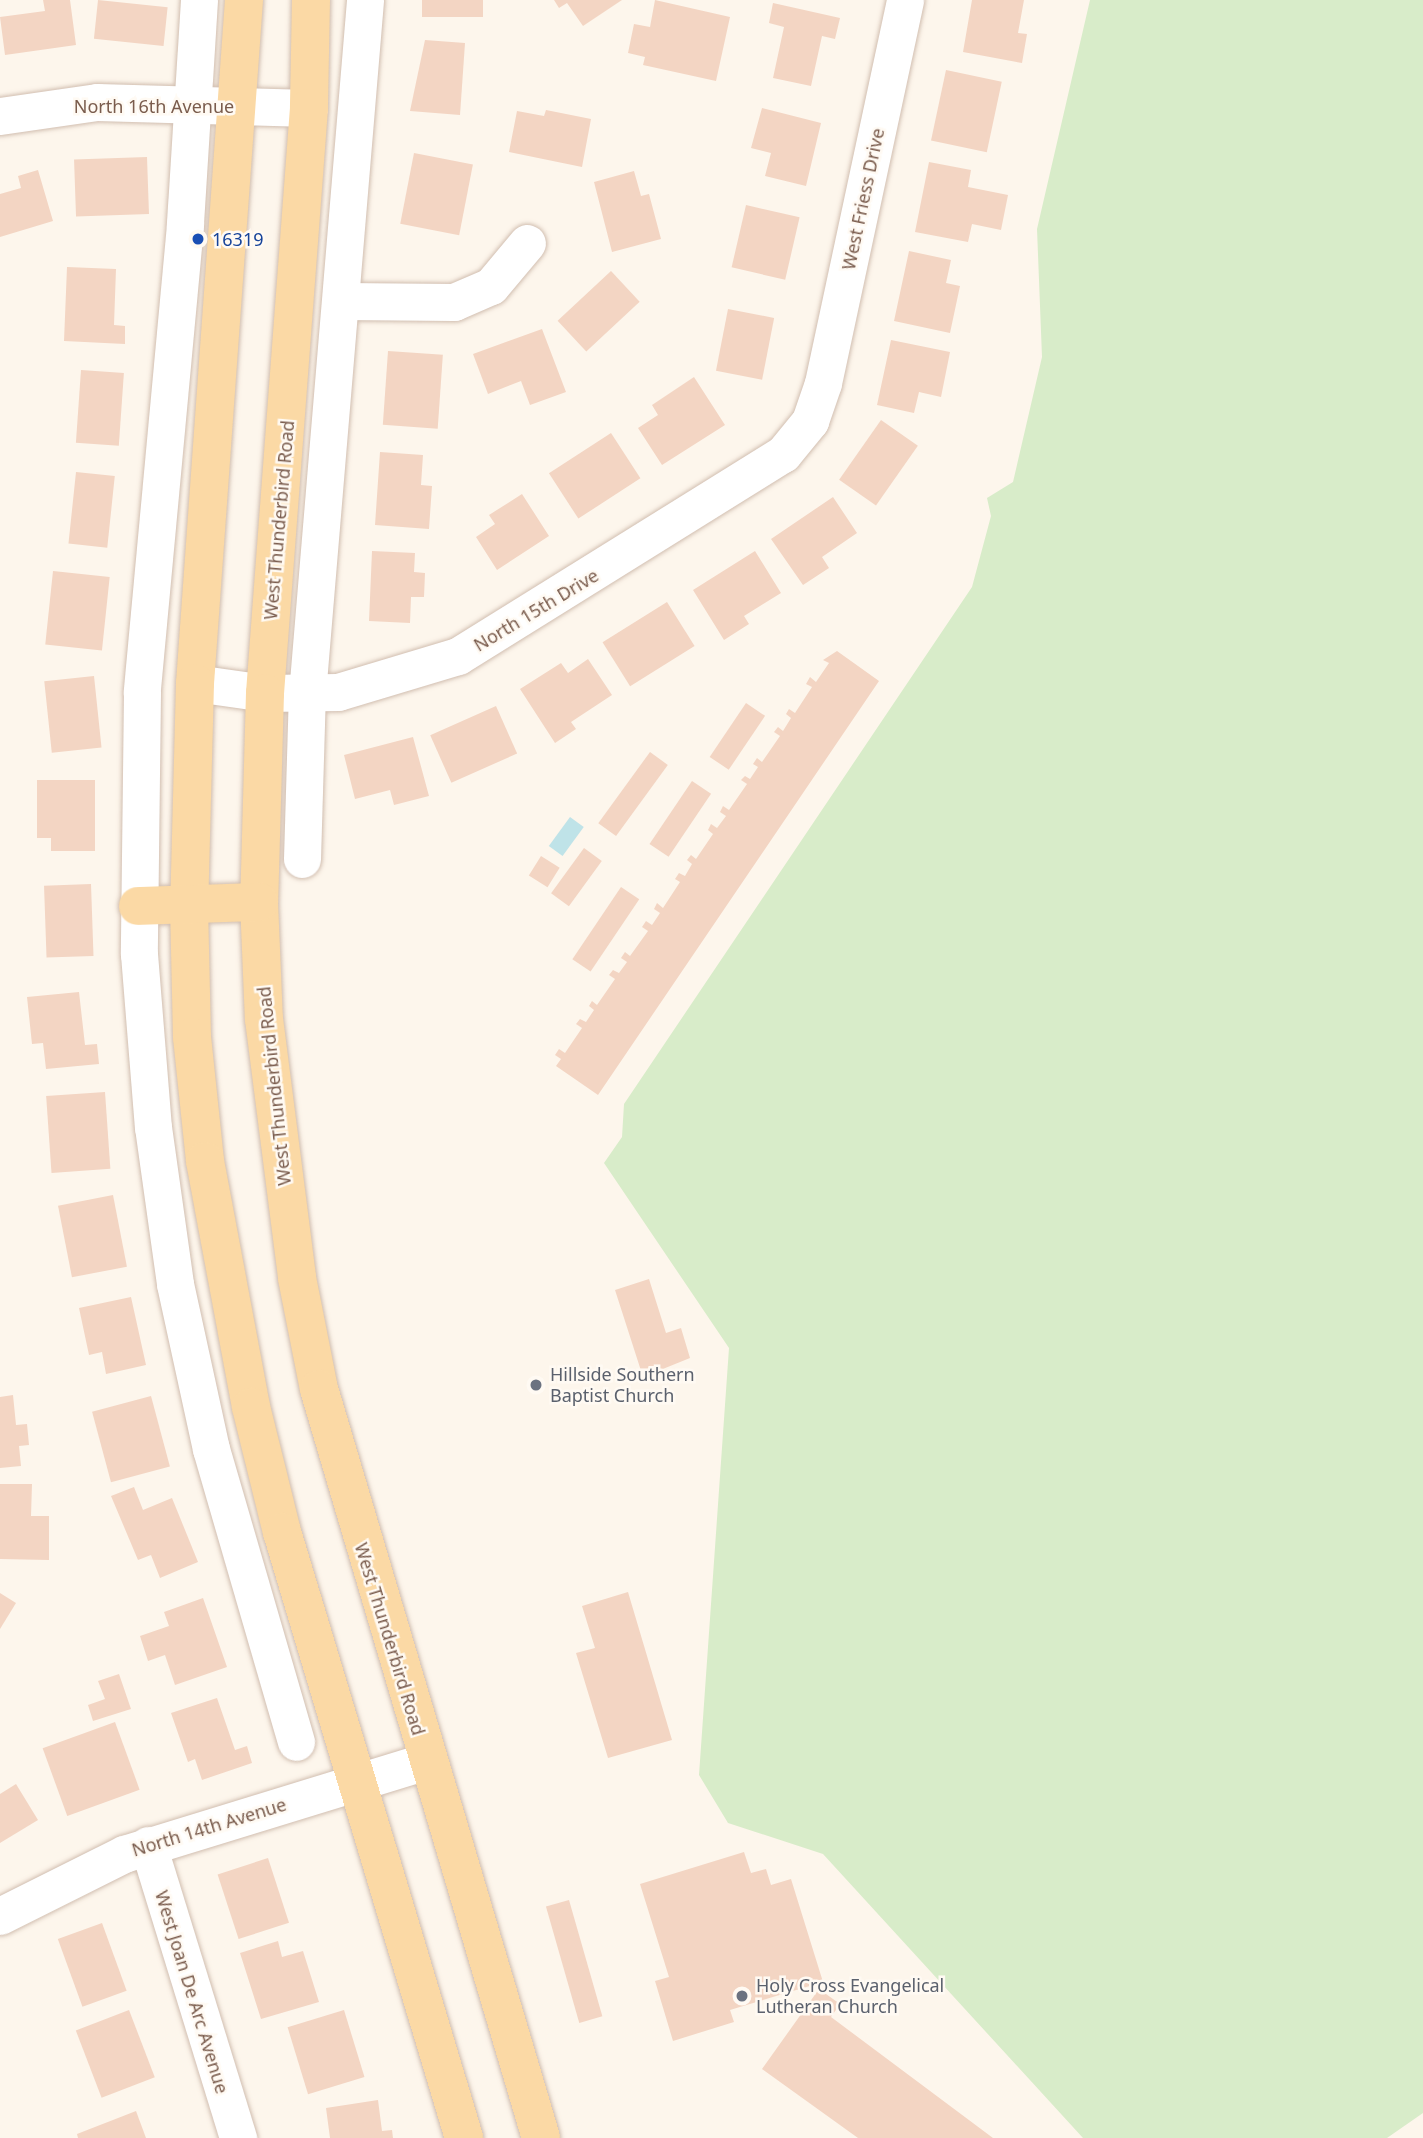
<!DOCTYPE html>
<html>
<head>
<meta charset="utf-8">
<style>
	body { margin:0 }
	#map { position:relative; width:1423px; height:2138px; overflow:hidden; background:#fdf6ec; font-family:"Noto Sans",sans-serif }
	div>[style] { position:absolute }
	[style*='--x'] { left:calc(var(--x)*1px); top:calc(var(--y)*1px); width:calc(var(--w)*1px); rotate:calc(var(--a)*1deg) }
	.green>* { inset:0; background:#d8ecc9 }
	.water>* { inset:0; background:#bfe3e8; transform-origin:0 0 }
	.building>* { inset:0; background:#f3d5c3; transform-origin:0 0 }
	.roads { filter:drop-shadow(0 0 2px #d1beb0) drop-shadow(0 0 2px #d1beb0) }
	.minor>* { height:37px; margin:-18.5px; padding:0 18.5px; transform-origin:18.5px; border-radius:18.5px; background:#fff }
	.major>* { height:38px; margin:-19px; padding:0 19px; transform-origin:19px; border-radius:19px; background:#fbd9a5 }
	.dots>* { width:19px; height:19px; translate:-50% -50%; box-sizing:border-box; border:4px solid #fffaf3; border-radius:50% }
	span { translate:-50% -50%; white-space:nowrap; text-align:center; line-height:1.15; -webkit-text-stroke:5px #fffaf3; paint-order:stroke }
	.street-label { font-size:18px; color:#7a5c4d }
	.transit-label { font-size:18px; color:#164399 }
	.left { translate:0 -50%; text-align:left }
	.worship-label { font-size:18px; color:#5b616d }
</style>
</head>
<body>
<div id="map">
	<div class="green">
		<div style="clip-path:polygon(1090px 0,1423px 0,1423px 2113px,1387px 2138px,1083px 2138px,823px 1854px,728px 1823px,699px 1775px,729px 1348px,604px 1163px,622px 1137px,624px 1104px,972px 587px,991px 516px,987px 498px,1013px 482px,1042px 357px,1037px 229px)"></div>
	</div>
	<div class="water">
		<div style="left:570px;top:817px;width:17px;height:36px;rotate:36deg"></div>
	</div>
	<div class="building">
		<div style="clip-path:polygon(43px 0,70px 0,76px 45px,5px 55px,0 17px,45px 11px)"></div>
		<div style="left:98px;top:0;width:70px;height:39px;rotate:6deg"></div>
		<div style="left:422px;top:0;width:61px;height:17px"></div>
		<div style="clip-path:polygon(554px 0,622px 0,583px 26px,567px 3px,559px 8px)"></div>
		<div style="clip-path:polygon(655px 0,730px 17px,716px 81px,643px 65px,645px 57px,628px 53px,634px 24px,650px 27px)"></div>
		<div style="clip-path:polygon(972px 0,1024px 0,1018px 33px,1027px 34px,1022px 63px,963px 52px)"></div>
		<div style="clip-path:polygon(773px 3px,840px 18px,835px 39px,822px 36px,811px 86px,773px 78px,784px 27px,769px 23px)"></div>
		<div style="clip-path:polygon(425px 40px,465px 43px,460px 115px,410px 111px)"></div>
		<div style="left:946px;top:70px;width:57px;height:72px;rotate:12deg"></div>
		<div style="clip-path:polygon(762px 108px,821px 123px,806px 186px,765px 176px,771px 153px,751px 148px)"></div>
		<div style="clip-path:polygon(546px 110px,591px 119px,582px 167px,509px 152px,517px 111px,544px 116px)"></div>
		<div style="left:414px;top:153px;width:60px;height:72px;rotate:11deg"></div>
		<div style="left:147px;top:157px;width:57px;height:73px;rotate:88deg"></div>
		<div style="clip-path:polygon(929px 162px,971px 170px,968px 187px,1008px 195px,1001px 230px,972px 224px,968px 242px,915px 232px)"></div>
		<div style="clip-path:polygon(38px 170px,53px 221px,0 237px,0 194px,21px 188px,18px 176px)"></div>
		<div style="clip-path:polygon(634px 171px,641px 196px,649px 194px,661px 239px,612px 252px,594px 182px)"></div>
		<div style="left:746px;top:205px;width:55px;height:64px;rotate:13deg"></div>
		<div style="clip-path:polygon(909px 251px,951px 260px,946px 283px,960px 286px,950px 333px,894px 321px)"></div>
		<div style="clip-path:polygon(67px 267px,116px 269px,114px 325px,125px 326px,125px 344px,64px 341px)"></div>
		<div style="left:611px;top:271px;width:42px;height:73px;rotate:47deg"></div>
		<div style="left:728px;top:309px;width:47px;height:63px;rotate:11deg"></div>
		<div style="clip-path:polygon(542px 329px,566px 392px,530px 405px,521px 381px,488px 394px,473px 354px)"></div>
		<div style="clip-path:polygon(891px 340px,950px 352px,941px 397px,919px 392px,914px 413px,877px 405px)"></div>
		<div style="left:388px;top:351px;width:55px;height:74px;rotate:4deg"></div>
		<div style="left:81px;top:370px;width:43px;height:73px;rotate:4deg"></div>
		<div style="clip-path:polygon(694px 377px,725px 425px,662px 465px,638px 428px,658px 415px,652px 405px)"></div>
		<div style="left:881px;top:420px;width:45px;height:73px;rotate:35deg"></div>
		<div style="left:611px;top:433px;width:54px;height:74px;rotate:57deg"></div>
		<div style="clip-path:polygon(380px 452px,423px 455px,421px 485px,432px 486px,429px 529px,375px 525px)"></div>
		<div style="left:76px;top:472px;width:39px;height:72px;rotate:6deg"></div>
		<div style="clip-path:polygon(522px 494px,549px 536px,497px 570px,476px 537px,495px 524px,489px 515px)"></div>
		<div style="clip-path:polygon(833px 497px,857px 533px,822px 557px,829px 568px,803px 585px,771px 539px)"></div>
		<div style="clip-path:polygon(372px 551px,415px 553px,414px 572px,425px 573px,424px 597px,411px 597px,410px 623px,369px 621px)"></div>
		<div style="clip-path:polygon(755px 551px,781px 593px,744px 616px,749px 624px,724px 640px,693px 590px)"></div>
		<div style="left:53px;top:571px;width:57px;height:74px;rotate:6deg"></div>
		<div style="left:667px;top:602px;width:52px;height:76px;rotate:58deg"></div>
		<div style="clip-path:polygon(837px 651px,879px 681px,598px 1095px,556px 1066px,561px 1059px,555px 1055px,559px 1049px,565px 1053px,582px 1028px,576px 1024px,580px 1019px,586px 1022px,594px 1010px,589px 1006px,592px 1001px,597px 1005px,615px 979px,609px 975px,613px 970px,619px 973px,627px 962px,621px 958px,625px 952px,630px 956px,648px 931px,642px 927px,646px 921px,652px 925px,660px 913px,654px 909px,657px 903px,663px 908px,680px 882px,675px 879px,679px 873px,685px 876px,692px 864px,687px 860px,691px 855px,696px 859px,713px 834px,708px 830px,711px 824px,717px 828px,726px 816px,720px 812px,723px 806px,729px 810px,747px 784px,741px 780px,745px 776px,750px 779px,758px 767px,753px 764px,757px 758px,762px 762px,780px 736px,774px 732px,778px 727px,783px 731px,791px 718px,786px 714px,789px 709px,795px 713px,812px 687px,806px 684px,810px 677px,816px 682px,829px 663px,823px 660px)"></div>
		<div style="clip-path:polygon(588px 659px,612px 695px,571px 722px,576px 729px,555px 743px,520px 689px,561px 663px,568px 673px)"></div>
		<div style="left:94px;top:676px;width:72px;height:50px;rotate:84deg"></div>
		<div style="left:746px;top:703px;width:23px;height:65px;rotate:34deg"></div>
		<div style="left:496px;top:706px;width:52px;height:72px;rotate:66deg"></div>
		<div style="clip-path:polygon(413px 737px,429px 796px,394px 805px,390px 790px,355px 799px,344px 755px)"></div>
		<div style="left:650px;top:752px;width:22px;height:88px;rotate:36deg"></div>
		<div style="clip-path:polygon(37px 780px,95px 780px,95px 851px,51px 851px,51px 838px,37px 838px)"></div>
		<div style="left:692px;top:781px;width:23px;height:76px;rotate:34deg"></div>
		<div style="left:584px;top:848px;width:22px;height:56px;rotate:36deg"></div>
		<div style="left:541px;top:856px;width:22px;height:23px;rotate:32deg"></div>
		<div style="left:91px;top:884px;width:72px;height:47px;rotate:88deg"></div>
		<div style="left:621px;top:887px;width:22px;height:87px;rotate:34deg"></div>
		<div style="clip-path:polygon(79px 992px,85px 1045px,97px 1044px,99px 1064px,46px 1069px,43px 1043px,32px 1044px,27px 997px)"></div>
		<div style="left:105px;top:1092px;width:77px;height:59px;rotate:86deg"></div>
		<div style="left:113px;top:1195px;width:73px;height:56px;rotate:79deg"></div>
		<div style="clip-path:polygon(649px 1279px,666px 1333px,681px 1328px,690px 1358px,643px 1377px,615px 1290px)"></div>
		<div style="clip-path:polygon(131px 1297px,146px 1365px,106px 1374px,102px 1352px,89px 1355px,79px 1308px)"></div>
		<div style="clip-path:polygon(13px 1395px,16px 1425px,27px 1424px,29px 1445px,19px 1446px,21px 1466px,0 1468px,0 1397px)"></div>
		<div style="left:151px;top:1396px;width:73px;height:61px;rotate:75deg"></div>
		<div style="clip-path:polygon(0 1484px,32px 1484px,31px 1516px,49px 1516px,49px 1560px,0 1559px)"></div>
		<div style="clip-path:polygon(134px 1487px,143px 1510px,172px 1498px,198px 1562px,160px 1578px,151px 1555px,138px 1560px,111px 1496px)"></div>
		<div style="clip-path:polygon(628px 1592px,672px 1740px,608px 1758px,576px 1653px,595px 1648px,582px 1606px)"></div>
		<div style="clip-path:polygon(0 1593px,16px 1603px,0 1629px)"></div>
		<div style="clip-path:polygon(203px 1598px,227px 1667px,175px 1685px,165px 1655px,148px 1661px,140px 1636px,169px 1626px,164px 1612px)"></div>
		<div style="clip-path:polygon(119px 1674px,131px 1709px,93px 1721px,88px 1705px,105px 1699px,98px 1681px)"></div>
		<div style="clip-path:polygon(217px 1698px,235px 1750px,247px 1746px,252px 1763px,202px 1780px,195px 1759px,188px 1762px,171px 1713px)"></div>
		<div style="left:115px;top:1722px;width:72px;height:77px;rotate:70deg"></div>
		<div style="clip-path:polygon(16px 1784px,38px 1820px,0 1843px,0 1794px)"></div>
		<div style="clip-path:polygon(744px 1852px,751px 1873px,766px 1869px,771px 1885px,791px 1879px,823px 1982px,730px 2010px,734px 2022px,673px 2041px,655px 1981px,669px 1977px,640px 1884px)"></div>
		<div style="left:268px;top:1858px;width:68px;height:53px;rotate:72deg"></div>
		<div style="left:569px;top:1900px;width:121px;height:24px;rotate:74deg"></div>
		<div style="left:102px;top:1923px;width:72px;height:47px;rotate:70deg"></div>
		<div style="clip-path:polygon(278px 1941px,282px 1957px,303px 1951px,319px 2002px,261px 2019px,240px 1953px)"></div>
		<div style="clip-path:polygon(819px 1989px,840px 2004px,831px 2017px,993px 2138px,858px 2138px,762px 2069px)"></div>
		<div style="left:129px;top:2010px;width:72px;height:57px;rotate:69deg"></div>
		<div style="left:344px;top:2010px;width:70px;height:59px;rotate:73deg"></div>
		<div style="clip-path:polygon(378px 2100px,382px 2131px,392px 2130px,393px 2138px,330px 2138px,326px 2108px)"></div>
		<div style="clip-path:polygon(136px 2111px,146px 2138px,78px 2138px,77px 2134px)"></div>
	</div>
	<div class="roads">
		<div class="minor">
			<div style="--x:199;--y:0;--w:225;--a:93.6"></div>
			<div style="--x:185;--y:225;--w:469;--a:95.3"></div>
			<div style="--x:142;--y:692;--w:262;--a:90.7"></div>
			<div style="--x:139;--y:954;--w:174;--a:85.4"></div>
			<div style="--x:153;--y:1127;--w:159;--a:82"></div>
			<div style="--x:175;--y:1284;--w:169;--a:77.7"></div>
			<div style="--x:211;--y:1449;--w:305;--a:73.8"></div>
			<div style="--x:0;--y:116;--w:98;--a:-8.2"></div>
			<div style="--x:97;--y:102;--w:212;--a:1.6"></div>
			<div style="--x:342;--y:301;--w:112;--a:0.5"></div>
			<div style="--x:454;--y:302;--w:40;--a:-23.4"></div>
			<div style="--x:491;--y:286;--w:56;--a:-50.1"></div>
			<div style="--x:195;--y:683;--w:71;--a:8.1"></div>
			<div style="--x:265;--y:693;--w:73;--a:-0.8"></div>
			<div style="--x:338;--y:692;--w:125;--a:-16.7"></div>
			<div style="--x:458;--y:656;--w:383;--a:-31.9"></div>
			<div style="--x:783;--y:454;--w:43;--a:-50.7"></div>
			<div style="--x:810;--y:421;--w:40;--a:-71.1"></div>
			<div style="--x:823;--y:383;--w:392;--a:-77.9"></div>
			<div style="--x:302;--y:859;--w:165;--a:-88.3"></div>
			<div style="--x:307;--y:694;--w:696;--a:-85.22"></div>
			<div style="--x:148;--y:1845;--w:307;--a:72.9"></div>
			<div style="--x:0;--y:1916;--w:139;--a:-26.6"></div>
			<div style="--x:124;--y:1854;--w:317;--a:-17.1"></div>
		</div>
		<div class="major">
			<div style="--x:244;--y:0;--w:685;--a:94.1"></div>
			<div style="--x:195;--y:683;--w:222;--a:91.5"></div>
			<div style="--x:189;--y:905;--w:132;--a:88.7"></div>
			<div style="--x:192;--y:1037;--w:125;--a:84"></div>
			<div style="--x:205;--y:1161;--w:250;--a:79.4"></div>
			<div style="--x:251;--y:1407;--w:129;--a:76.1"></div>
			<div style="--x:282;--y:1532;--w:633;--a:73.28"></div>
			<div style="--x:311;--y:0;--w:108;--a:91.1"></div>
			<div style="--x:309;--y:108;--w:587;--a:94.3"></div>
			<div style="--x:265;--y:693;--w:209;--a:91.6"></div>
			<div style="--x:259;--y:902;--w:117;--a:87.6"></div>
			<div style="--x:264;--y:1019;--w:261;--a:82.7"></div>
			<div style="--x:297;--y:1278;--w:113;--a:78.8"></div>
			<div style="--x:319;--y:1389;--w:781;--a:73.49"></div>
			<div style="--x:138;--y:906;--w:121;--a:-1.9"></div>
		</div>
	</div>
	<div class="dots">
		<div style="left:198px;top:239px;background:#1a4fb4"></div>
		<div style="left:536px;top:1385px;background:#6b7280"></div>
		<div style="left:742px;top:1996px;background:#6b7280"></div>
	</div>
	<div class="street-label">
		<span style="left:154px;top:106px">North 16th Avenue</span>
		<span style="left:863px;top:199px;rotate:-78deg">West Friess Drive</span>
		<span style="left:279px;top:520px;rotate:-85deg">West Thunderbird Road</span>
		<span style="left:536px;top:610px;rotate:-31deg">North 15th Drive</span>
		<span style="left:274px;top:1086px;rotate:-96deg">West Thunderbird Road</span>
		<span style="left:390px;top:1639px;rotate:73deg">West Thunderbird Road</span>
		<span style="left:209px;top:1827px;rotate:-17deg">North 14th Avenue</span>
		<span style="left:192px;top:1992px;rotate:73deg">West Joan De Arc Avenue</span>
	</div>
	<div class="transit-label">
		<span class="left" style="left:212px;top:239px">16319</span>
	</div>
	<div class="worship-label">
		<span class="left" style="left:550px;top:1385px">Hillside Southern<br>Baptist Church</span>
		<span class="left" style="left:756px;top:1996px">Holy Cross Evangelical<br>Lutheran Church</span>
	</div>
</div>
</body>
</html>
